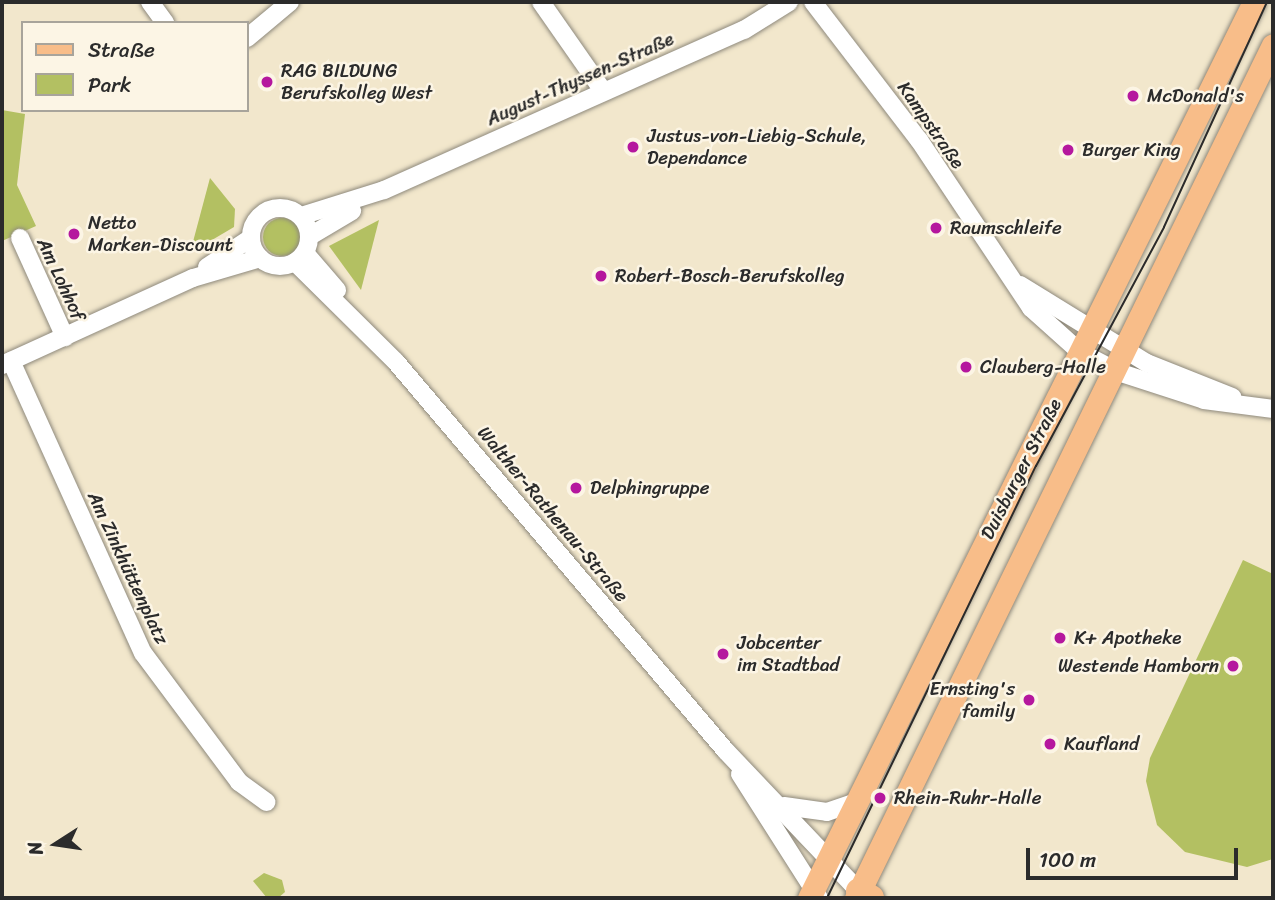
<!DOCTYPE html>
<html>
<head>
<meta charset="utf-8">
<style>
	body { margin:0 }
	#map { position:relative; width:1275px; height:900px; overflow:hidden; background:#f2e7cc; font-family:Sriracha,sans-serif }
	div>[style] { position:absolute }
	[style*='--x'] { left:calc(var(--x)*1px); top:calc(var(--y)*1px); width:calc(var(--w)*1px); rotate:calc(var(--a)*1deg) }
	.green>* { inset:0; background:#b3c062 }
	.round { border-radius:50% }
	.roads { filter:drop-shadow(0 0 2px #8e897c) drop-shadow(0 0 2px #8e897c) }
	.minor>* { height:18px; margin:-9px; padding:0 9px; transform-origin:9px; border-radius:9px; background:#fff }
	.minor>.ring { margin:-9px; padding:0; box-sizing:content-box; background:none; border:18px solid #fff; border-radius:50% }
	.major>* { height:23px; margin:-11.5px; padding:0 11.5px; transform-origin:11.5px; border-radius:11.5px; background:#f8bd89 }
	.highway>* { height:26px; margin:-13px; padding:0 13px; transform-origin:13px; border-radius:13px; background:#f8bd89 }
	.tram>* { height:2px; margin:-1px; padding:0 1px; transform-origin:1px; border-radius:1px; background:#2b2b2b }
	.dots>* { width:19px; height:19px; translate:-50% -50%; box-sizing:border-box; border:4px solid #fcf5e5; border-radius:50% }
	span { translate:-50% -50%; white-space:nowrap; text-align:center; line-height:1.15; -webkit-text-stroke:5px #fcf5e5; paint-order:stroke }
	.poi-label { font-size:19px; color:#2b2b2b }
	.left { translate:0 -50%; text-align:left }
	.right { translate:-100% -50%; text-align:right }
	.street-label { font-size:19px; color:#2b2b2b }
	.frame { position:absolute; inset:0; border:4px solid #2b2b2b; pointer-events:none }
	.legend { position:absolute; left:21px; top:21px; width:228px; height:91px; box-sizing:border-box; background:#fcf5e5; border:2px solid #a8a49b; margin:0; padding:9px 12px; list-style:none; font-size:21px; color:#2b2b2b }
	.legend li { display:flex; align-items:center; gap:14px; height:35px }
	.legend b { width:35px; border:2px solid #a8a49b }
	.north { position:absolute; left:21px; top:809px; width:70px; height:70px; -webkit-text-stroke:5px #fcf5e5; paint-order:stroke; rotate:258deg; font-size:19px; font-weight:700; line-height:28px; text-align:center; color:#2b2b2b }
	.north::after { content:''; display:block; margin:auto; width:24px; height:32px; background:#2b2b2b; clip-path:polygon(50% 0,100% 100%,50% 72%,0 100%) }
	.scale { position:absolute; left:1026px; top:848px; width:212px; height:32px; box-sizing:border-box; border:4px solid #2b2b2b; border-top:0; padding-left:9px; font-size:21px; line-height:24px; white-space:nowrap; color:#2b2b2b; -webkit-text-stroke:5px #fcf5e5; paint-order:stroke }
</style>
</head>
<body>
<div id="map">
	<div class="green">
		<div style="clip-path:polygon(2px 110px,25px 114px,17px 185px,36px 226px,2px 241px)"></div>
		<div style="clip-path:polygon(210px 178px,235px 209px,234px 227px,190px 253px)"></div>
		<div class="round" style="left:263px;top:218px;width:38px;height:38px"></div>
		<div style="clip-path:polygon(379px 220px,361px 290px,329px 246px)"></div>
		<div style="clip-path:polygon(1243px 560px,1273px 574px,1273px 859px,1247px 867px,1185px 852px,1157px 825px,1146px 781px,1150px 758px)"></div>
		<div style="clip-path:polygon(264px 873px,282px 880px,285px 892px,278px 898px,267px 898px,253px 881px)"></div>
	</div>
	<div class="roads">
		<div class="minor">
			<div style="--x:150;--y:2;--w:26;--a:54"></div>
			<div style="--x:541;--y:2;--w:108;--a:55.1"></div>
			<div style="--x:813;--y:2;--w:174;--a:52.5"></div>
			<div style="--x:919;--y:140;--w:202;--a:56.3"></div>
			<div style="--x:1031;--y:308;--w:66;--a:41.9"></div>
			<div style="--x:1080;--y:352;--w:43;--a:27.8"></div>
			<div style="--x:1118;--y:372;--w:90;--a:18"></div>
			<div style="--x:1204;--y:400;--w:70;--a:7.4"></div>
			<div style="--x:247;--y:38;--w:56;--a:-39.9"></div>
			<div class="ring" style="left:251px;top:208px;width:40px;height:40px"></div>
			<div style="--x:301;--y:216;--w:87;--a:-17.4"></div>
			<div style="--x:384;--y:190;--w:394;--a:-24"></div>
			<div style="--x:744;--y:30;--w:53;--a:-31.9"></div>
			<div style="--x:310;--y:236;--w:49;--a:-30.8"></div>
			<div style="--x:20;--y:238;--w:109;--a:65.6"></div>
			<div style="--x:305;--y:253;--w:49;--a:49.1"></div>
			<div style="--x:295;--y:262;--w:142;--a:44.7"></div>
			<div style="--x:396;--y:362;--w:509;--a:49.7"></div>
			<div style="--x:725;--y:750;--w:195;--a:46.5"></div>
			<div style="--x:207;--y:267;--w:53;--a:-33.4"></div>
			<div style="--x:1020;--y:285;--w:149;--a:31.6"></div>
			<div style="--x:1147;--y:363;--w:92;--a:21.8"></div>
			<div style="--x:11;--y:361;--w:320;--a:65.7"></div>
			<div style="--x:143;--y:653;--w:161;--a:53.3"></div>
			<div style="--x:239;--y:782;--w:34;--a:36"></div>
			<div style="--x:2;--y:365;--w:210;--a:-24.5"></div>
			<div style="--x:193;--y:278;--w:70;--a:-16.6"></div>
			<div style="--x:740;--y:774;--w:147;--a:57.5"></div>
			<div style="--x:784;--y:806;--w:43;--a:7.9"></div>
			<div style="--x:827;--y:812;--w:34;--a:-19"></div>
		</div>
		<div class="major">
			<div style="--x:809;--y:898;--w:1000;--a:-63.59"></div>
			<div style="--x:856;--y:898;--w:949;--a:-63.95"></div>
		</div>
		<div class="highway">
			<div style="--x:859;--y:891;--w:14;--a:30"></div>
		</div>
	</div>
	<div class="tram">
		<div style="--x:827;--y:898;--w:480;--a:-64.2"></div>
		<div style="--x:1036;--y:466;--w:271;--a:-61.8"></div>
		<div style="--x:1164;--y:227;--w:247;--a:-65.4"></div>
	</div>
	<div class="dots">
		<div style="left:267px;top:82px;background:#b5179e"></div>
		<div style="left:1133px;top:96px;background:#b5179e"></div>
		<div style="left:633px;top:147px;background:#b5179e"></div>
		<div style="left:1068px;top:150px;background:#b5179e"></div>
		<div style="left:936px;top:228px;background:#b5179e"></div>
		<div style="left:74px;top:234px;background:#b5179e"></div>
		<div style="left:601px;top:276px;background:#b5179e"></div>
		<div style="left:966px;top:367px;background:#b5179e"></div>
		<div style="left:576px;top:488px;background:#b5179e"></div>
		<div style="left:1060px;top:638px;background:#b5179e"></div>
		<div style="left:723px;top:654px;background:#b5179e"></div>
		<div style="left:1233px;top:666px;background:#b5179e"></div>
		<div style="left:1029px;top:700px;background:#b5179e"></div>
		<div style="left:1050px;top:744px;background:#b5179e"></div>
		<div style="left:880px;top:798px;background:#b5179e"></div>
	</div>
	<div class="poi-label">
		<span class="left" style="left:281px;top:82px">RAG BILDUNG<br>Berufskolleg West</span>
		<span class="left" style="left:1147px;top:96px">McDonald's</span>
		<span class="left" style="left:647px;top:147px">Justus-von-Liebig-Schule,<br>Dependance</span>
		<span class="left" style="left:1082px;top:150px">Burger King</span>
		<span class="left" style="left:88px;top:234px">Netto<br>Marken-Discount</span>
		<span class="left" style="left:950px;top:228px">Raumschleife</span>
		<span class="left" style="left:615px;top:276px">Robert-Bosch-Berufskolleg</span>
		<span class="left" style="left:980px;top:367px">Clauberg-Halle</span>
		<span class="left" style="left:590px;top:488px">Delphingruppe</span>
		<span class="left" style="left:1074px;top:638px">K+ Apotheke</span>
		<span class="left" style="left:737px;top:654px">Jobcenter<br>im Stadtbad</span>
		<span class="right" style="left:1219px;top:666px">Westende Hamborn</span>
		<span class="right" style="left:1015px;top:700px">Ernsting's<br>family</span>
		<span class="left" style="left:1064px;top:744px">Kaufland</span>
		<span class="left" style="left:894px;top:798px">Rhein-Ruhr-Halle</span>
	</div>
	<div class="street-label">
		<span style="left:580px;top:79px;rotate:-24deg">August-Thyssen-Straße</span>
		<span style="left:931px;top:125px;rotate:55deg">Kampstraße</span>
		<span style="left:61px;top:279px;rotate:65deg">Am Lohhof</span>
		<span style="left:1021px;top:469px;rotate:-63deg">Duisburger Straße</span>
		<span style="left:553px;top:514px;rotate:50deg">Walther-Rathenau-Straße</span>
		<span style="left:128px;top:568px;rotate:65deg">Am Zinkhüttenplatz</span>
	</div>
	<div class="frame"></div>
	<ul class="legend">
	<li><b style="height:9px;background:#f8bd89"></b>Straße</li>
	<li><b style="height:19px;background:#b3c062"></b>Park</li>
	</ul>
	<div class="north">N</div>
	<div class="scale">100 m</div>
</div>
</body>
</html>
